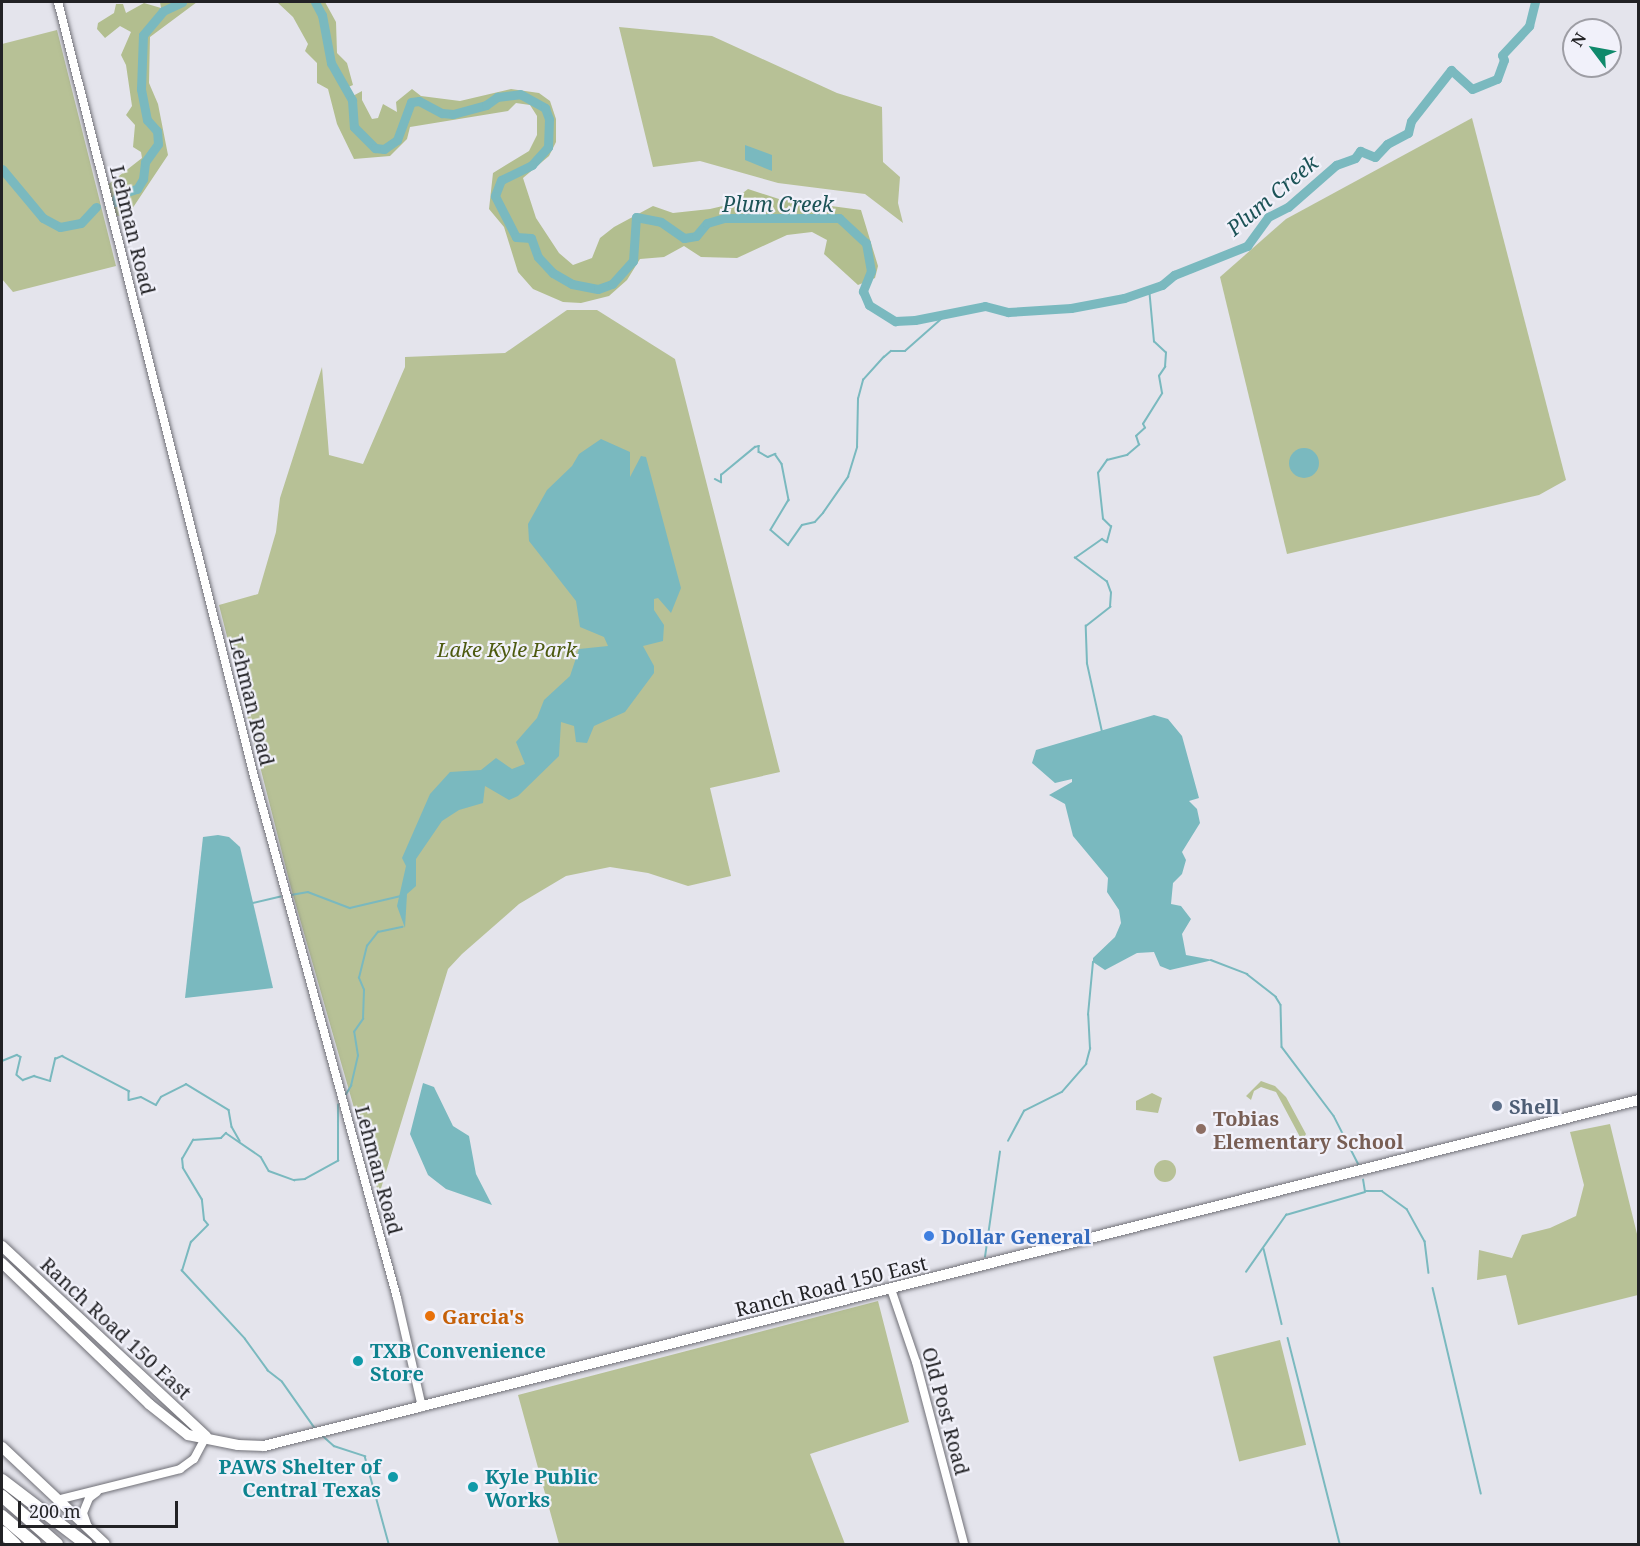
<!DOCTYPE html>
<html>
<head>
<meta charset="utf-8">
<style>
	body { margin:0 }
	#map { position:relative; width:1640px; height:1546px; overflow:hidden; background:#e4e4ec; font-family:"Noto Serif",serif }
	div>[style] { position:absolute }
	[style*='--x'] { left:calc(var(--x)*1px); top:calc(var(--y)*1px); width:calc(var(--w)*1px); rotate:calc(var(--a)*1deg) }
	.green>* { inset:0; background:#b7c196; transform-origin:0 0 }
	.round { border-radius:50% }
	.forest>* { inset:0; background:#b2be8f }
	.water>* { inset:0; background:#7ab9bf }
	.stream>* { height:1.5px; margin:-0.75px; padding:0 0.75px; transform-origin:0.75px; border-radius:0.75px; background:#7ab9bf }
	.river>* { height:9px; margin:-4.5px; padding:0 4.5px; transform-origin:4.5px; border-radius:4.5px; background:#7ab9bf }
	.roads { filter:drop-shadow(0 0 2px #707077) drop-shadow(0 0 2px #707077) }
	.minor>* { height:8px; margin:-4px; padding:0 4px; transform-origin:4px; border-radius:4px; background:#fff }
	.major>* { height:10px; margin:-5px; padding:0 5px; transform-origin:5px; border-radius:5px; background:#fff }
	.highway>* { height:12px; margin:-6px; padding:0 6px; transform-origin:6px; border-radius:6px; background:#fff }
	.dots>* { width:16px; height:16px; translate:-50% -50%; box-sizing:border-box; border:3px solid #f1f1fa; border-radius:50% }
	span { translate:-50% -50%; white-space:nowrap; text-align:center; line-height:1.15; -webkit-text-stroke:4.5px #f1f1fa; paint-order:stroke }
	.street-label { font-size:20px; color:#222225 }
	.park-label { font-size:20px; color:#4d5a10; font-style:italic }
	.service-label { font-size:20px; color:#4e5e75; font-weight:700 }
	.left { translate:0 -50%; text-align:left }
	.education-label { font-size:20px; color:#785e54; font-weight:700 }
	.shop-label { font-size:20px; color:#366cbe; font-weight:700 }
	.food-label { font-size:20px; color:#c56008; font-weight:700 }
	.culture-label { font-size:20px; color:#0d838f; font-weight:700 }
	.right { translate:-100% -50%; text-align:right }
	.water-label { font-size:21px; color:#1c5357; font-style:italic }
	.frame { position:absolute; inset:0; border:3px solid #222225; pointer-events:none }
	.north { position:absolute; left:1562px; top:18px; width:60px; height:60px; box-sizing:border-box; background:#f1f1fa; border:2px solid #9e9ea5; border-radius:50%; rotate:302deg; font-size:16px; font-weight:700; line-height:24px; text-align:center; color:#222225 }
	.north::after { content:''; display:block; margin:auto; width:21px; height:27px; background:#0f896b; clip-path:polygon(50% 0,100% 100%,50% 72%,0 100%) }
	.scale { position:absolute; left:18px; top:1501px; width:160px; height:27px; box-sizing:border-box; border:3px solid #222225; border-top:0; padding-left:8px; font-size:18px; line-height:21px; white-space:nowrap; color:#222225; -webkit-text-stroke:4px #f1f1fa; paint-order:stroke }
</style>
</head>
<body>
<div id="map">
	<div class="green">
		<div style="clip-path:polygon(619px 27px,712px 36px,837px 93px,882px 107px,883px 162px,900px 177px,898px 203px,903px 223px,865px 194px,778px 183px,700px 161px,653px 167px)"></div>
		<div style="clip-path:polygon(57px 30px,116px 266px,13px 292px,2px 279px,2px 44px)"></div>
		<div style="clip-path:polygon(1472px 118px,1566px 480px,1539px 495px,1287px 554px,1220px 277px,1286px 219px)"></div>
		<div style="clip-path:polygon(567px 310px,597px 310px,675px 359px,780px 772px,710px 788px,731px 876px,688px 886px,648px 873px,610px 867px,566px 876px,519px 904px,462px 954px,448px 969px,379px 1195px,291px 888px,219px 605px,258px 594px,276px 532px,280px 498px,322px 367px,329px 455px,363px 464px,405px 367px,405px 357px,505px 353px)"></div>
		<div style="clip-path:polygon(1261px 1081px,1275px 1086px,1286px 1097px,1306px 1134px,1300px 1144px,1296px 1139px,1300px 1137px,1276px 1092px,1261px 1087px,1254px 1091px,1251px 1100px,1246px 1096px)"></div>
		<div style="clip-path:polygon(1152px 1093px,1162px 1098px,1158px 1113px,1136px 1110px,1136px 1101px)"></div>
		<div style="clip-path:polygon(1610px 1124px,1638px 1238px,1638px 1295px,1518px 1325px,1506px 1275px,1477px 1280px,1479px 1250px,1512px 1258px,1522px 1235px,1550px 1228px,1576px 1216px,1584px 1185px,1570px 1132px)"></div>
		<div class="round" style="left:1154px;top:1160px;width:22px;height:22px"></div>
		<div style="clip-path:polygon(878px 1301px,909px 1422px,810px 1454px,845px 1544px,559px 1544px,518px 1395px)"></div>
		<div style="left:1280px;top:1340px;width:108px;height:69px;rotate:76deg"></div>
	</div>
	<div class="forest">
		<div style="clip-path:polygon(160px 2px,197px 2px,150px 37px,149px 83px,158px 104px,168px 155px,126px 218px,111px 214px,105px 187px,142px 158px,141px 152px,133px 147px,135px 125px,126px 115px,132px 106px,126px 65px,121px 55px,131px 32px,120px 26px,105px 38px,97px 29px,98px 23px,114px 13px,116px 4px,123px 4px,126px 13px,144px 3px,161px 8px)"></div>
		<div style="clip-path:polygon(277px 2px,325px 2px,336px 22px,337px 53px,347px 63px,353px 85px,346px 88px,351px 97px,362px 91px,362px 100px,372px 119px,378px 118px,383px 104px,397px 112px,396px 102px,412px 89px,421px 96px,460px 101px,511px 89px,539px 93px,550px 101px,556px 119px,556px 142px,549px 156px,523px 178px,536px 218px,559px 253px,573px 265px,592px 258px,600px 238px,614px 227px,653px 206px,673px 213px,710px 209px,727px 205px,748px 189px,779px 199px,861px 210px,878px 266px,875px 278px,858px 285px,824px 254px,827px 240px,812px 232px,787px 235px,737px 258px,701px 257px,684px 246px,664px 257px,640px 259px,627px 280px,609px 296px,581px 303px,563px 302px,533px 289px,518px 272px,504px 227px,489px 209px,493px 173px,529px 151px,537px 135px,537px 116px,530px 105px,516px 103px,508px 111px,410px 127px,407px 139px,390px 156px,354px 159px,337px 124px,328px 89px,317px 83px,317px 63px,305px 51px,308px 44px,293px 17px)"></div>
	</div>
	<div class="water">
		<div style="clip-path:polygon(745px 145px,772px 155px,772px 171px,745px 160px)"></div>
		<div style="clip-path:polygon(601px 439px,630px 452px,630px 477px,641px 456px,646px 457px,681px 588px,671px 613px,658px 598px,654px 599px,654px 610px,664px 625px,663px 641px,643px 646px,654px 666px,654px 673px,625px 712px,594px 726px,587px 743px,576px 742px,574px 726px,561px 722px,559px 756px,518px 796px,509px 800px,485px 786px,483px 803px,459px 810px,442px 821px,416px 859px,416px 886px,407px 894px,405px 928px,397px 906px,406px 866px,402px 858px,430px 794px,450px 772px,481px 770px,496px 758px,512px 769px,525px 764px,516px 742px,537px 718px,544px 700px,570px 676px,579px 649px,608px 646px,604px 637px,580px 627px,576px 601px,529px 541px,528px 524px,547px 490px,572px 466px,579px 454px)"></div>
		<div class="round" style="left:1289px;top:448px;width:30px;height:30px"></div>
		<div style="clip-path:polygon(1154px 715px,1168px 719px,1182px 736px,1199px 798px,1189px 801px,1197px 809px,1200px 823px,1182px 852px,1186px 860px,1182px 874px,1173px 883px,1171px 904px,1181px 906px,1191px 919px,1182px 934px,1186px 955px,1213px 960px,1170px 970px,1160px 966px,1154px 952px,1137px 953px,1105px 970px,1093px 962px,1093px 958px,1115px 937px,1121px 923px,1119px 910px,1107px 892px,1108px 878px,1073px 836px,1065px 804px,1049px 795px,1072px 782px,1072px 779px,1055px 783px,1032px 763px,1036px 750px)"></div>
		<div style="clip-path:polygon(218px 835px,229px 837px,240px 847px,273px 988px,185px 998px,203px 837px)"></div>
		<div style="clip-path:polygon(423px 1083px,434px 1087px,453px 1126px,469px 1136px,476px 1174px,492px 1205px,446px 1189px,428px 1175px,410px 1134px)"></div>
	</div>
	<div class="stream">
		<div style="--x:715;--y:479;--w:7;--a:27"></div>
		<div style="--x:721;--y:482;--w:7;--a:-90"></div>
		<div style="--x:721;--y:475;--w:44;--a:-39.5"></div>
		<div style="--x:755;--y:447;--w:4;--a:-14"></div>
		<div style="--x:759;--y:446;--w:6;--a:90"></div>
		<div style="--x:759;--y:452;--w:10;--a:29"></div>
		<div style="--x:768;--y:457;--w:8;--a:-23"></div>
		<div style="--x:775;--y:454;--w:12;--a:55"></div>
		<div style="--x:782;--y:464;--w:37;--a:79"></div>
		<div style="--x:789;--y:500;--w:35;--a:121"></div>
		<div style="--x:771;--y:530;--w:23;--a:41"></div>
		<div style="--x:788;--y:545;--w:24;--a:-55"></div>
		<div style="--x:802;--y:525;--w:13;--a:-13"></div>
		<div style="--x:815;--y:522;--w:12;--a:-48"></div>
		<div style="--x:823;--y:513;--w:44;--a:-55.2"></div>
		<div style="--x:848;--y:477;--w:31;--a:-73"></div>
		<div style="--x:857;--y:447;--w:48;--a:-88.8"></div>
		<div style="--x:858;--y:399;--w:20;--a:-75"></div>
		<div style="--x:863;--y:380;--w:31;--a:-48"></div>
		<div style="--x:884;--y:357;--w:9;--a:-41"></div>
		<div style="--x:891;--y:351;--w:14;--a:0"></div>
		<div style="--x:905;--y:351;--w:56;--a:-41.4"></div>
		<div style="--x:1102;--y:732;--w:70;--a:-102.4"></div>
		<div style="--x:1087;--y:664;--w:38;--a:-92"></div>
		<div style="--x:1086;--y:626;--w:31;--a:-38"></div>
		<div style="--x:1110;--y:607;--w:14;--a:-86"></div>
		<div style="--x:1111;--y:593;--w:12;--a:-110"></div>
		<div style="--x:1107;--y:582;--w:40;--a:-143"></div>
		<div style="--x:1075;--y:558;--w:33;--a:-35"></div>
		<div style="--x:1102;--y:539;--w:6;--a:31"></div>
		<div style="--x:1107;--y:542;--w:16;--a:-75"></div>
		<div style="--x:1111;--y:527;--w:11;--a:-135"></div>
		<div style="--x:1103;--y:519;--w:46;--a:-96.2"></div>
		<div style="--x:1098;--y:473;--w:16;--a:-55"></div>
		<div style="--x:1107;--y:460;--w:21;--a:-14"></div>
		<div style="--x:1127;--y:455;--w:16;--a:-40"></div>
		<div style="--x:1139;--y:445;--w:9;--a:-108"></div>
		<div style="--x:1136;--y:436;--w:12;--a:-42"></div>
		<div style="--x:1145;--y:428;--w:4;--a:-117"></div>
		<div style="--x:1143;--y:424;--w:36;--a:-58"></div>
		<div style="--x:1162;--y:393;--w:17;--a:-100"></div>
		<div style="--x:1159;--y:376;--w:11;--a:-56"></div>
		<div style="--x:1165;--y:367;--w:14;--a:-86"></div>
		<div style="--x:1166;--y:353;--w:16;--a:-137"></div>
		<div style="--x:1154;--y:342;--w:54;--a:-95.3"></div>
		<div style="--x:291;--y:895;--w:17;--a:-10"></div>
		<div style="--x:308;--y:892;--w:45;--a:20.9"></div>
		<div style="--x:350;--y:908;--w:52;--a:-13.2"></div>
		<div style="--x:253;--y:903;--w:28;--a:-13"></div>
		<div style="--x:1211;--y:960;--w:39;--a:21"></div>
		<div style="--x:1247;--y:974;--w:37;--a:38"></div>
		<div style="--x:1276;--y:997;--w:9;--a:58"></div>
		<div style="--x:1281;--y:1005;--w:42;--a:88.6"></div>
		<div style="--x:1282;--y:1047;--w:86;--a:53"></div>
		<div style="--x:1334;--y:1116;--w:55;--a:63"></div>
		<div style="--x:2;--y:1061;--w:16;--a:-22"></div>
		<div style="--x:17;--y:1055;--w:4;--a:27"></div>
		<div style="--x:21;--y:1057;--w:18;--a:103"></div>
		<div style="--x:17;--y:1075;--w:8;--a:40"></div>
		<div style="--x:23;--y:1080;--w:12;--a:-20"></div>
		<div style="--x:34;--y:1076;--w:17;--a:17"></div>
		<div style="--x:50;--y:1081;--w:23;--a:-77"></div>
		<div style="--x:55;--y:1059;--w:8;--a:-23"></div>
		<div style="--x:62;--y:1056;--w:76;--a:27.6"></div>
		<div style="--x:129;--y:1091;--w:9;--a:90"></div>
		<div style="--x:129;--y:1100;--w:12;--a:-14"></div>
		<div style="--x:141;--y:1097;--w:17;--a:28"></div>
		<div style="--x:156;--y:1105;--w:9;--a:-58"></div>
		<div style="--x:161;--y:1097;--w:28;--a:-27"></div>
		<div style="--x:186;--y:1084;--w:50;--a:31.2"></div>
		<div style="--x:229;--y:1110;--w:17;--a:80"></div>
		<div style="--x:232;--y:1127;--w:16;--a:60"></div>
		<div style="--x:345;--y:1096;--w:12;--a:-59"></div>
		<div style="--x:351;--y:1086;--w:31;--a:-77"></div>
		<div style="--x:358;--y:1056;--w:24;--a:-99"></div>
		<div style="--x:354;--y:1032;--w:16;--a:-55"></div>
		<div style="--x:363;--y:1019;--w:29;--a:-88"></div>
		<div style="--x:364;--y:990;--w:13;--a:-113"></div>
		<div style="--x:359;--y:978;--w:33;--a:-76"></div>
		<div style="--x:367;--y:946;--w:18;--a:-52"></div>
		<div style="--x:378;--y:932;--w:25;--a:-12"></div>
		<div style="--x:1008;--y:1141;--w:34;--a:-62"></div>
		<div style="--x:1024;--y:1111;--w:42;--a:-26.6"></div>
		<div style="--x:1062;--y:1092;--w:37;--a:-49"></div>
		<div style="--x:1086;--y:1064;--w:16;--a:-75"></div>
		<div style="--x:1090;--y:1049;--w:34;--a:-93"></div>
		<div style="--x:1088;--y:1015;--w:53;--a:-84.6"></div>
		<div style="--x:1366;--y:1191;--w:16;--a:0"></div>
		<div style="--x:1382;--y:1191;--w:31;--a:36"></div>
		<div style="--x:1407;--y:1209;--w:37;--a:61"></div>
		<div style="--x:1425;--y:1241;--w:32;--a:83"></div>
		<div style="--x:1264;--y:1249;--w:77;--a:76.5"></div>
		<div style="--x:985;--y:1257;--w:106;--a:-81.9"></div>
		<div style="--x:1246;--y:1272;--w:70;--a:-54.9"></div>
		<div style="--x:1286;--y:1215;--w:82;--a:-16.2"></div>
		<div style="--x:1365;--y:1192;--w:12;--a:-99"></div>
		<div style="--x:1433;--y:1288;--w:211;--a:76.8"></div>
		<div style="--x:1288;--y:1338;--w:212;--a:75.8"></div>
		<div style="--x:315;--y:1429;--w:57;--a:-125.1"></div>
		<div style="--x:282;--y:1382;--w:18;--a:-142"></div>
		<div style="--x:268;--y:1371;--w:39;--a:-126"></div>
		<div style="--x:245;--y:1339;--w:93;--a:-132.8"></div>
		<div style="--x:182;--y:1271;--w:30;--a:-73"></div>
		<div style="--x:191;--y:1242;--w:24;--a:-45"></div>
		<div style="--x:208;--y:1225;--w:6;--a:-129"></div>
		<div style="--x:204;--y:1220;--w:20;--a:-96"></div>
		<div style="--x:202;--y:1200;--w:37;--a:-121"></div>
		<div style="--x:183;--y:1168;--w:9;--a:-96"></div>
		<div style="--x:182;--y:1159;--w:22;--a:-60"></div>
		<div style="--x:193;--y:1140;--w:28;--a:-4"></div>
		<div style="--x:221;--y:1138;--w:7;--a:-45"></div>
		<div style="--x:226;--y:1133;--w:42;--a:34.4"></div>
		<div style="--x:261;--y:1157;--w:16;--a:60"></div>
		<div style="--x:269;--y:1171;--w:27;--a:20"></div>
		<div style="--x:294;--y:1180;--w:11;--a:-5"></div>
		<div style="--x:305;--y:1179;--w:38;--a:-29"></div>
		<div style="--x:338;--y:1161;--w:56;--a:-90"></div>
		<div style="--x:323;--y:1436;--w:15;--a:42"></div>
		<div style="--x:334;--y:1446;--w:33;--a:18"></div>
		<div style="--x:365;--y:1456;--w:91;--a:74.7"></div>
	</div>
	<div class="river">
		<div style="--x:315;--y:2;--w:15;--a:62"></div>
		<div style="--x:322;--y:15;--w:49;--a:79.4"></div>
		<div style="--x:331;--y:63;--w:43;--a:60.4"></div>
		<div style="--x:352;--y:100;--w:27;--a:86"></div>
		<div style="--x:354;--y:127;--w:30;--a:45"></div>
		<div style="--x:375;--y:148;--w:9;--a:6"></div>
		<div style="--x:384;--y:149;--w:16;--a:-35"></div>
		<div style="--x:397;--y:140;--w:40;--a:-69.8"></div>
		<div style="--x:411;--y:102;--w:8;--a:-7"></div>
		<div style="--x:419;--y:101;--w:26;--a:28"></div>
		<div style="--x:442;--y:113;--w:11;--a:5"></div>
		<div style="--x:453;--y:114;--w:34;--a:-15"></div>
		<div style="--x:486;--y:105;--w:14;--a:-36"></div>
		<div style="--x:497;--y:97;--w:23;--a:-7"></div>
		<div style="--x:520;--y:94;--w:29;--a:29"></div>
		<div style="--x:545;--y:108;--w:12;--a:70"></div>
		<div style="--x:549;--y:119;--w:28;--a:92"></div>
		<div style="--x:548;--y:147;--w:24;--a:132"></div>
		<div style="--x:532;--y:165;--w:34;--a:154"></div>
		<div style="--x:501;--y:180;--w:17;--a:111"></div>
		<div style="--x:495;--y:196;--w:46;--a:62.9"></div>
		<div style="--x:516;--y:237;--w:15;--a:4"></div>
		<div style="--x:531;--y:238;--w:20;--a:70"></div>
		<div style="--x:538;--y:257;--w:22;--a:47"></div>
		<div style="--x:553;--y:273;--w:22;--a:30"></div>
		<div style="--x:572;--y:284;--w:26;--a:11"></div>
		<div style="--x:598;--y:289;--w:15;--a:-20"></div>
		<div style="--x:612;--y:284;--w:31;--a:-48"></div>
		<div style="--x:633;--y:261;--w:44;--a:-86.1"></div>
		<div style="--x:636;--y:217;--w:25;--a:11"></div>
		<div style="--x:661;--y:222;--w:28;--a:35"></div>
		<div style="--x:684;--y:238;--w:12;--a:-9"></div>
		<div style="--x:696;--y:236;--w:17;--a:-50"></div>
		<div style="--x:707;--y:223;--w:18;--a:-16"></div>
		<div style="--x:724;--y:218;--w:115;--a:0"></div>
		<div style="--x:839;--y:218;--w:37;--a:43"></div>
		<div style="--x:866;--y:243;--w:28;--a:80"></div>
		<div style="--x:871;--y:271;--w:22;--a:112"></div>
		<div style="--x:863;--y:291;--w:15;--a:67"></div>
		<div style="--x:869;--y:305;--w:31;--a:32"></div>
		<div style="--x:895;--y:321;--w:20;--a:-3"></div>
		<div style="--x:915;--y:320;--w:71;--a:-11.3"></div>
		<div style="--x:985;--y:306;--w:24;--a:15"></div>
		<div style="--x:1008;--y:312;--w:63;--a:-3.6"></div>
		<div style="--x:1071;--y:308;--w:54;--a:-10.7"></div>
		<div style="--x:1124;--y:298;--w:40;--a:-18.9"></div>
		<div style="--x:1162;--y:285;--w:16;--a:-40"></div>
		<div style="--x:1174;--y:275;--w:79;--a:-21.7"></div>
		<div style="--x:1247;--y:246;--w:36;--a:-54"></div>
		<div style="--x:1268;--y:217;--w:22;--a:-27"></div>
		<div style="--x:1288;--y:207;--w:64;--a:-41.2"></div>
		<div style="--x:1336;--y:165;--w:20;--a:-20"></div>
		<div style="--x:1355;--y:158;--w:9;--a:-54"></div>
		<div style="--x:1360;--y:151;--w:16;--a:22"></div>
		<div style="--x:1375;--y:157;--w:18;--a:-47"></div>
		<div style="--x:1387;--y:144;--w:24;--a:-28"></div>
		<div style="--x:1408;--y:133;--w:12;--a:-76"></div>
		<div style="--x:1411;--y:121;--w:65;--a:-51.9"></div>
		<div style="--x:1451;--y:70;--w:28;--a:42"></div>
		<div style="--x:1472;--y:89;--w:27;--a:-22"></div>
		<div style="--x:1497;--y:79;--w:20;--a:-70"></div>
		<div style="--x:1504;--y:60;--w:5;--a:-112"></div>
		<div style="--x:1502;--y:55;--w:40;--a:-47"></div>
		<div style="--x:1529;--y:26;--w:25;--a:-76"></div>
		<div style="--x:2;--y:169;--w:64;--a:50.1"></div>
		<div style="--x:43;--y:218;--w:19;--a:28"></div>
		<div style="--x:60;--y:227;--w:21;--a:-11"></div>
		<div style="--x:81;--y:223;--w:22;--a:-47"></div>
		<div style="--x:115;--y:202;--w:8;--a:-67"></div>
		<div style="--x:118;--y:195;--w:20;--a:-18"></div>
		<div style="--x:137;--y:189;--w:12;--a:-59"></div>
		<div style="--x:143;--y:179;--w:17;--a:-83"></div>
		<div style="--x:145;--y:162;--w:22;--a:-54"></div>
		<div style="--x:158;--y:144;--w:13;--a:-94"></div>
		<div style="--x:157;--y:131;--w:15;--a:-132"></div>
		<div style="--x:147;--y:120;--w:32;--a:-101"></div>
		<div style="--x:141;--y:89;--w:54;--a:-87.9"></div>
		<div style="--x:143;--y:35;--w:31;--a:-50"></div>
		<div style="--x:163;--y:11;--w:21;--a:-25"></div>
	</div>
	<div class="roads">
		<div class="minor">
			<div style="--x:58;--y:2;--w:803;--a:75.79"></div>
			<div style="--x:255;--y:780;--w:537;--a:74.67"></div>
			<div style="--x:397;--y:1298;--w:112;--a:77.1"></div>
			<div style="--x:891;--y:1289;--w:77;--a:71.1"></div>
			<div style="--x:916;--y:1362;--w:188;--a:75.2"></div>
			<div style="--x:57;--y:1500;--w:127;--a:-14.1"></div>
			<div style="--x:180;--y:1469;--w:17;--a:-36"></div>
			<div style="--x:194;--y:1459;--w:26;--a:-62"></div>
			<div style="--x:88;--y:1527;--w:15;--a:-110"></div>
			<div style="--x:83;--y:1513;--w:16;--a:-68"></div>
			<div style="--x:89;--y:1498;--w:10;--a:-37"></div>
		</div>
		<div class="major">
			<div style="--x:2;--y:1246;--w:279;--a:43"></div>
			<div style="--x:2;--y:1263;--w:204;--a:43.8"></div>
			<div style="--x:149;--y:1404;--w:50;--a:38.5"></div>
			<div style="--x:188;--y:1435;--w:51;--a:11.3"></div>
			<div style="--x:238;--y:1445;--w:26;--a:2"></div>
			<div style="--x:264;--y:1446;--w:1417;--a:-14.13"></div>
			<div style="--x:2;--y:1447;--w:141;--a:43.3"></div>
		</div>
		<div class="highway">
			<div style="--x:2;--y:1480;--w:106;--a:37.3"></div>
			<div style="--x:2;--y:1496;--w:73;--a:41.1"></div>
			<div style="--x:2;--y:1516;--w:43;--a:40.3"></div>
			<div style="--x:2;--y:1532;--w:18;--a:43"></div>
		</div>
	</div>
	<div class="dots">
		<div style="left:1497px;top:1106px;background:#5c6f8a"></div>
		<div style="left:1201px;top:1129px;background:#8d6e63"></div>
		<div style="left:929px;top:1236px;background:#3f7fe0"></div>
		<div style="left:430px;top:1316px;background:#e8710a"></div>
		<div style="left:358px;top:1361px;background:#0f9aa8"></div>
		<div style="left:393px;top:1477px;background:#0f9aa8"></div>
		<div style="left:473px;top:1487px;background:#0f9aa8"></div>
	</div>
	<div class="street-label">
		<span style="left:133px;top:230px;rotate:76deg">Lehman Road</span>
		<span style="left:252px;top:701px;rotate:76deg">Lehman Road</span>
		<span style="left:379px;top:1170px;rotate:75deg">Lehman Road</span>
		<span style="left:831px;top:1286px;rotate:-14deg">Ranch Road 150 East</span>
		<span style="left:116px;top:1328px;rotate:43deg">Ranch Road 150 East</span>
		<span style="left:946px;top:1411px;rotate:75deg">Old Post Road</span>
	</div>
	<div class="park-label">
		<span style="left:507px;top:649px">Lake Kyle Park</span>
	</div>
	<div class="service-label">
		<span class="left" style="left:1509px;top:1106px">Shell</span>
	</div>
	<div class="education-label">
		<span class="left" style="left:1213px;top:1130px">Tobias<br>Elementary School</span>
	</div>
	<div class="shop-label">
		<span class="left" style="left:941px;top:1236px">Dollar General</span>
	</div>
	<div class="food-label">
		<span class="left" style="left:442px;top:1316px">Garcia's</span>
	</div>
	<div class="culture-label">
		<span class="left" style="left:370px;top:1362px">TXB Convenience<br>Store</span>
		<span class="right" style="left:381px;top:1478px">PAWS Shelter of<br>Central Texas</span>
		<span class="left" style="left:485px;top:1488px">Kyle Public<br>Works</span>
	</div>
	<div class="water-label">
		<span style="left:1272px;top:195px;rotate:-40deg">Plum Creek</span>
		<span style="left:778px;top:204px">Plum Creek</span>
	</div>
	<div class="frame"></div>
	<div class="north">N</div>
	<div class="scale">200 m</div>
</div>
</body>
</html>
